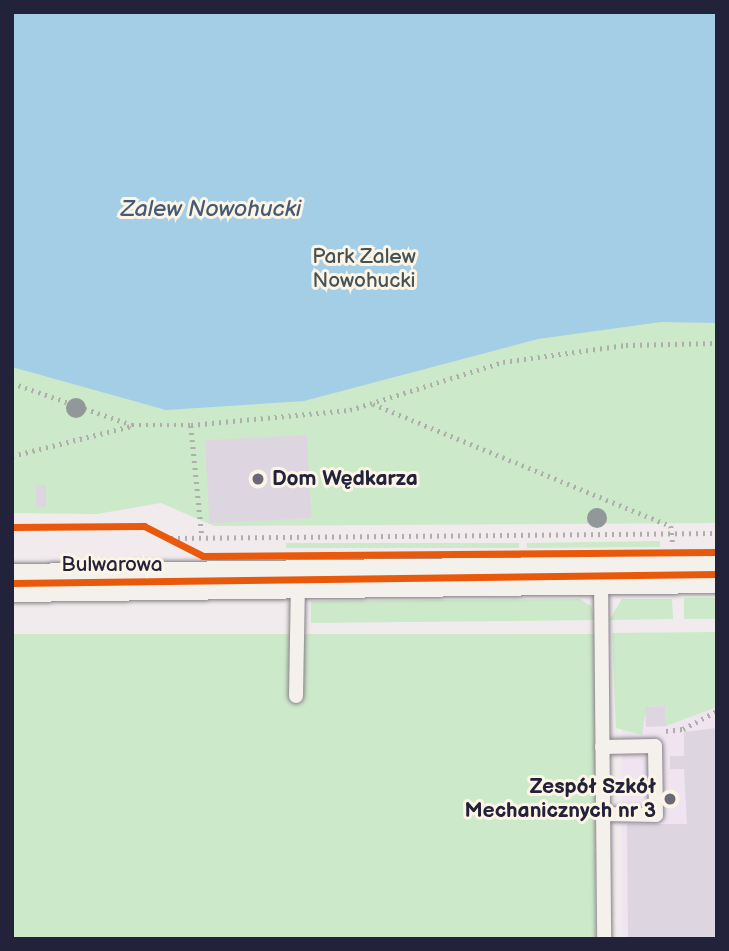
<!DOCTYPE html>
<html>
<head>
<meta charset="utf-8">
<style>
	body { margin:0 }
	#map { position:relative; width:729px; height:951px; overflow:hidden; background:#f1ebed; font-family:"Balsamiq Sans",sans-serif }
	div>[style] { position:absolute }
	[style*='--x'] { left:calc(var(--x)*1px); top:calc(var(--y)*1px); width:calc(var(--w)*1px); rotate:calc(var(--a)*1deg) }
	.built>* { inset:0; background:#efe4ef; transform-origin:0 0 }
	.green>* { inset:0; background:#cce9c9; transform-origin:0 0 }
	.water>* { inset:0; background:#a4cee6 }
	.building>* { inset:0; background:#ddd6e1; transform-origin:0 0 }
	.path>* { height:4.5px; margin-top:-2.25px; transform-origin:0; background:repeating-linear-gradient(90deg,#b0adad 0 2px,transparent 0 7px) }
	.roads { filter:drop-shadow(0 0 2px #848187) drop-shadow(0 0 2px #848187) }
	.lane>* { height:14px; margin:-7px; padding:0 7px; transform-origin:7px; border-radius:7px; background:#f4f1ec }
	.secondary>* { height:38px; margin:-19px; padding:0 19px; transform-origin:19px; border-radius:19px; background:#f4f1ec }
	.cycleway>* { height:7px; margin:-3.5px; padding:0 3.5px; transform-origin:3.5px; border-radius:3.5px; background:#e8590c }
	.trees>* { width:20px; height:20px; margin:-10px; border-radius:50%; background:#92979a }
	.dots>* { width:19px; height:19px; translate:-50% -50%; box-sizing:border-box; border:4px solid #fcf5e5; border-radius:50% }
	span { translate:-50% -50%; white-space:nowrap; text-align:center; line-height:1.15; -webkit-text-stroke:6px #fcf5e5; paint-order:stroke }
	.park-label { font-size:21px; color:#455357 }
	.poi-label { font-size:21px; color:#22223b; font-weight:700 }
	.left { translate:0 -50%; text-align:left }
	.right { translate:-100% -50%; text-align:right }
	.street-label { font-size:21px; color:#22223b }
	.water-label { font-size:23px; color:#445a76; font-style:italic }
	.frame { position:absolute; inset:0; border:14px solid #22223b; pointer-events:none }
</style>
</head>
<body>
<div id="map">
	<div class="built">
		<div style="left:717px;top:659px;width:280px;height:95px;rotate:90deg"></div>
	</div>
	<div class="green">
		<div style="clip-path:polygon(12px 12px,717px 12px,717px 523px,214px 526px,161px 503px,97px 514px,12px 513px)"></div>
		<div style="clip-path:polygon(660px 541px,660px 547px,527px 548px,527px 543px)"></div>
		<div style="left:519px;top:543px;width:5px;height:233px;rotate:90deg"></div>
		<div style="left:717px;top:598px;width:21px;height:33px;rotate:90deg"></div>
		<div style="clip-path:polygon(580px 599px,591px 606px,595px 620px,311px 623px,311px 601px)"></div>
		<div style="clip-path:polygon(622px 599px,672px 599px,673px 619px,609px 620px)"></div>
		<div style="clip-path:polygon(717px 632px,717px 707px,666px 726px,665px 706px,646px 707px,642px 735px,616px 728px,612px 633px)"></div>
		<div style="left:595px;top:634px;width:305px;height:583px;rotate:90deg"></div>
	</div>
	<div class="water">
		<div style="clip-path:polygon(12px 12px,717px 12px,717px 323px,661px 322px,538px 339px,304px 401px,166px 410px,12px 367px)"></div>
	</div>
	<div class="building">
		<div style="left:307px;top:435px;width:83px;height:102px;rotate:87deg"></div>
		<div style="left:36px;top:485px;width:10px;height:22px"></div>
		<div style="left:665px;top:706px;width:20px;height:20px;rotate:87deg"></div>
		<div style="clip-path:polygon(717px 728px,717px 939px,628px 939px,627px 824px,687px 824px,684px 769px,670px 769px,670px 756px,684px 756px,684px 732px)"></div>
	</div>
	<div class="path">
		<div style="--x:12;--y:383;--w:127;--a:19.3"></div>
		<div style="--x:132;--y:425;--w:59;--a:0"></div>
		<div style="--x:191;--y:425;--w:160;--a:-5.4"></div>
		<div style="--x:350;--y:410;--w:160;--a:-17.4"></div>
		<div style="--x:503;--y:362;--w:124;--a:-7.9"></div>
		<div style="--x:626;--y:345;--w:91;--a:-1.3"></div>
		<div style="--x:373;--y:404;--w:322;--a:22.3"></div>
		<div style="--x:671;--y:526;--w:18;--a:84"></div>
		<div style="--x:191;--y:426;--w:111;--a:84.3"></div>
		<div style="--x:12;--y:456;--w:123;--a:-14.1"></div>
		<div style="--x:171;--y:538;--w:546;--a:-0.52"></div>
		<div style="--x:666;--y:731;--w:17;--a:-7"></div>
		<div style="--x:683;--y:729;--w:38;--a:-28"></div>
	</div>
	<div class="roads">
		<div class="lane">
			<div style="--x:601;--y:576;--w:363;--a:89.5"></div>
			<div style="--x:296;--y:696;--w:115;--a:-89"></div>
			<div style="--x:602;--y:747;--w:53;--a:-1.1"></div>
			<div style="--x:655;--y:746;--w:69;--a:89.2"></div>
			<div style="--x:656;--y:815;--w:53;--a:-178.9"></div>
		</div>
		<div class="secondary">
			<div style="--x:12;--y:583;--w:705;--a:-0.73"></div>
		</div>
	</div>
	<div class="cycleway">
		<div style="--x:12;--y:527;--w:132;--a:-0.4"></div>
		<div style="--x:144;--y:526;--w:66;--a:27"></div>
		<div style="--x:203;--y:556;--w:514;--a:-0.45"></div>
		<div style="--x:12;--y:583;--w:705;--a:-0.73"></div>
	</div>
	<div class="trees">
		<div style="left:76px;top:408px"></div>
		<div style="left:597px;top:518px"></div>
	</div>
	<div class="dots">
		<div style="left:258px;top:479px;background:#6a6879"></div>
		<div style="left:670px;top:799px;background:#6a6879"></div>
	</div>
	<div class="park-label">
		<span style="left:364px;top:269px">Park Zalew<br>Nowohucki</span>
	</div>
	<div class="poi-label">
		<span class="left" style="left:272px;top:479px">Dom Wędkarza</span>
		<span class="right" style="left:656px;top:799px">Zespół Szkół<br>Mechanicznych nr 3</span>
	</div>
	<div class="street-label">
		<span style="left:112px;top:565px">Bulwarowa</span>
	</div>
	<div class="water-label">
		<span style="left:211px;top:209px">Zalew Nowohucki</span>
	</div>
	<div class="frame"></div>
</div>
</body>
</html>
